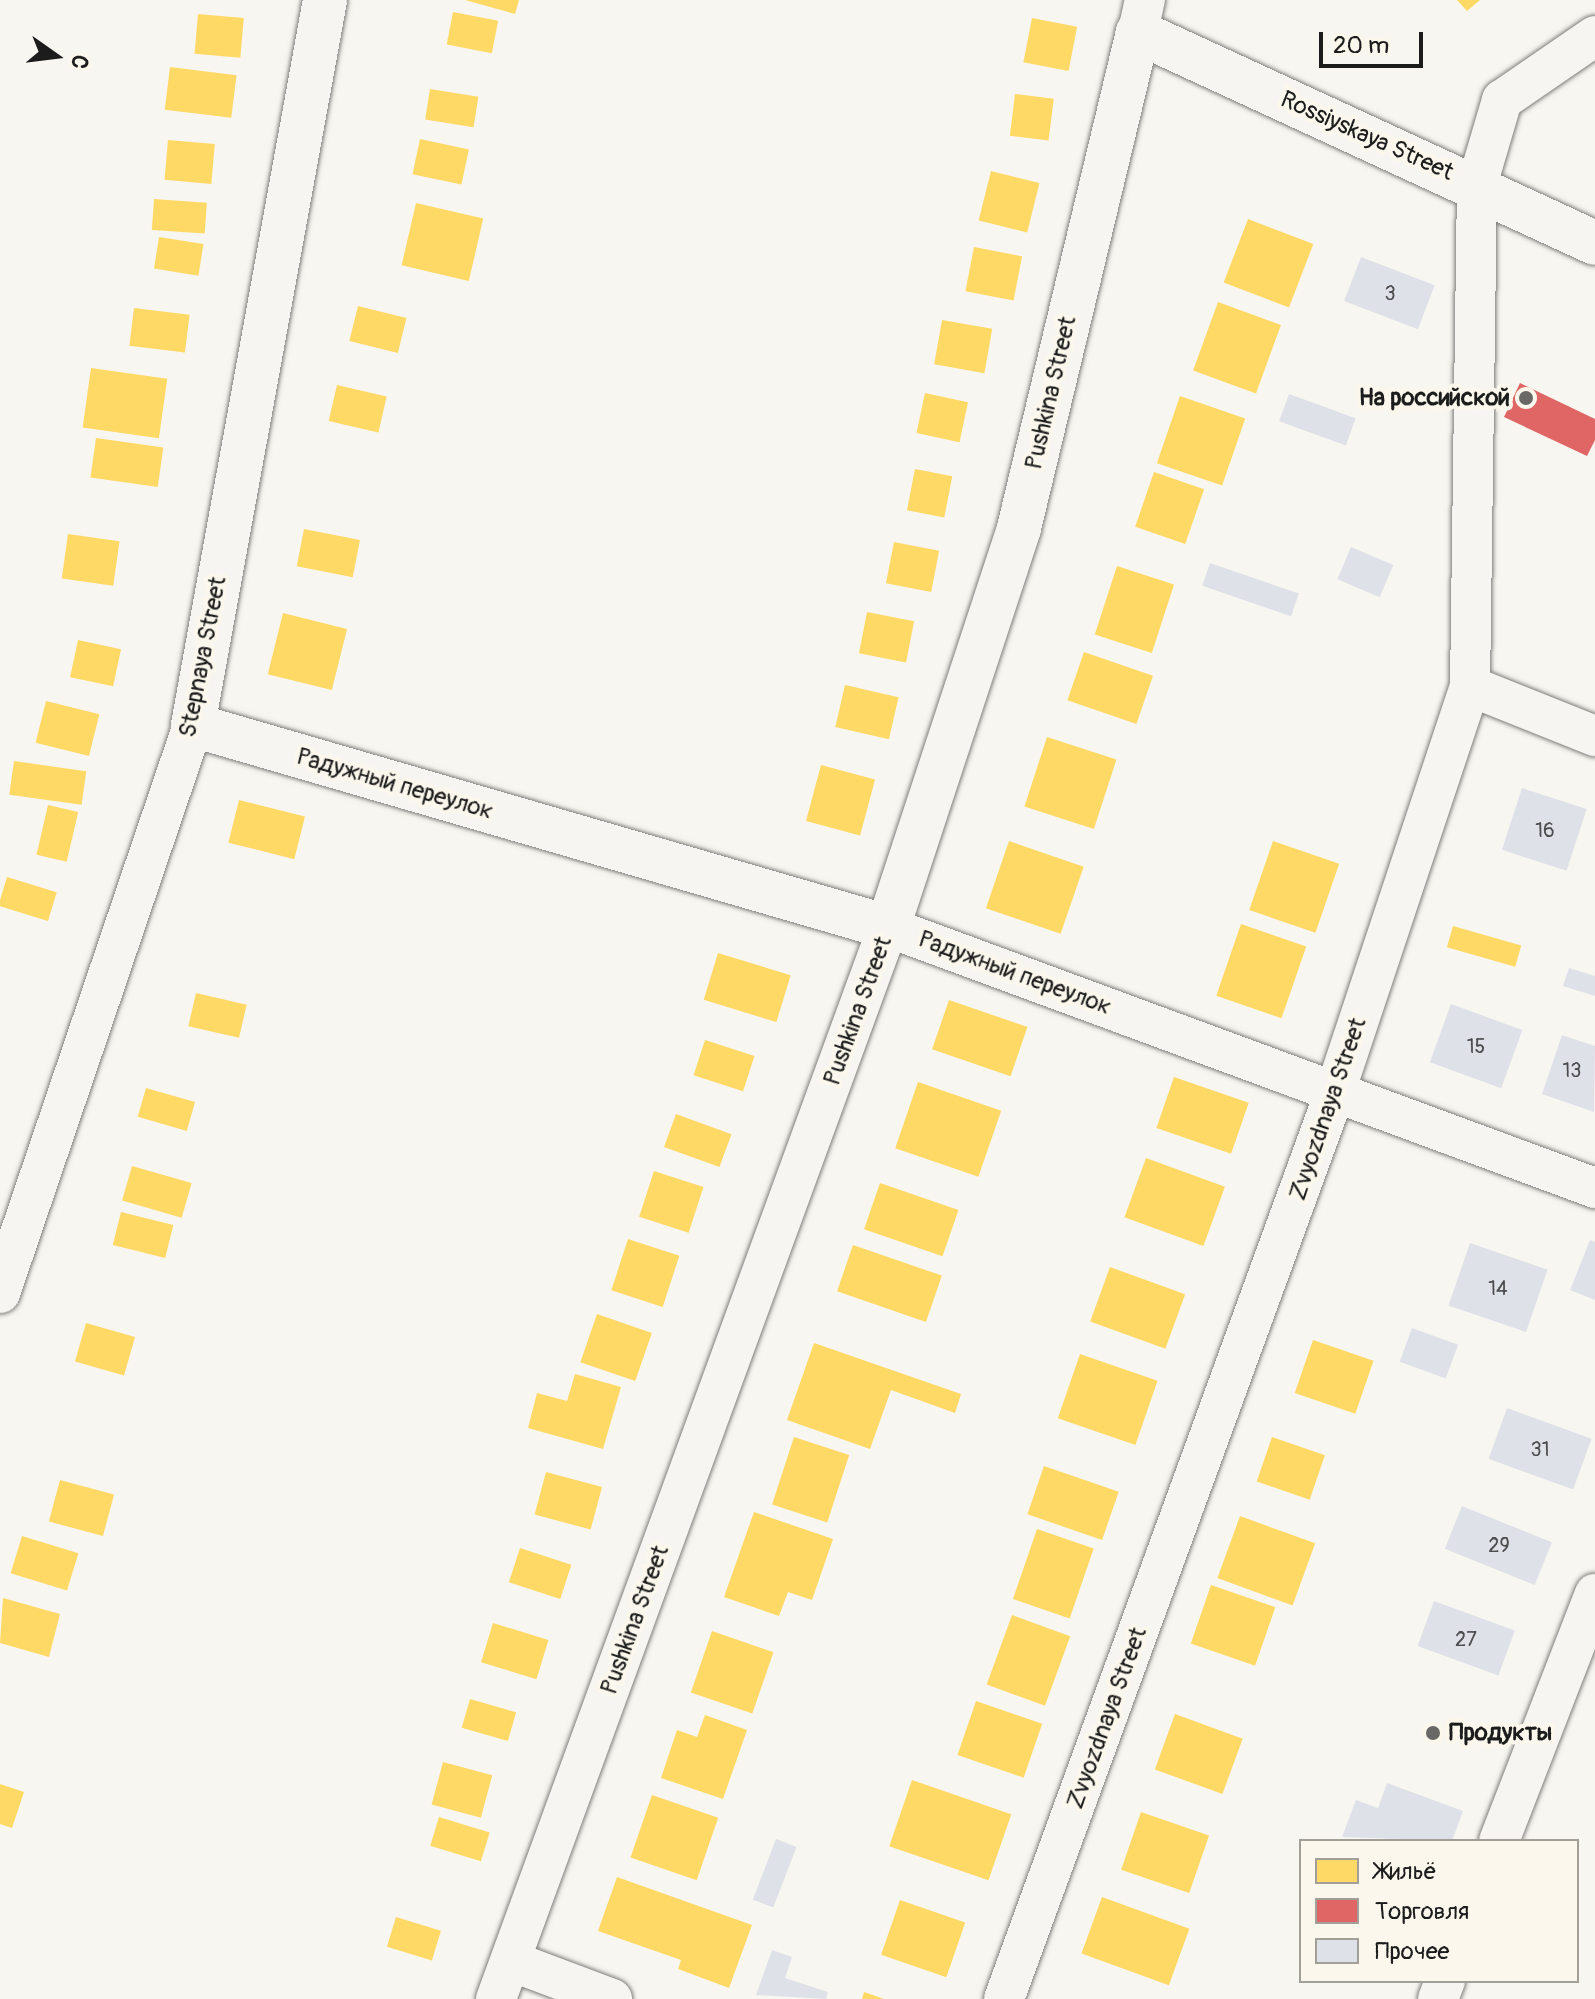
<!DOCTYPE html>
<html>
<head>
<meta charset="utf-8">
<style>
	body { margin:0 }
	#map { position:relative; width:1595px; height:1999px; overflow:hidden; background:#f8f6f0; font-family:Pangolin,sans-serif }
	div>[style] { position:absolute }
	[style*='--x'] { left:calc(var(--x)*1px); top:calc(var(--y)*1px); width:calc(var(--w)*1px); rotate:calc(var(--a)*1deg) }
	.homes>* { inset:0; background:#ffd966; transform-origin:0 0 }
	.shops>* { inset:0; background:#e06666 }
	.building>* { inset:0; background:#dfe1e8; transform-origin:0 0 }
	.roads { filter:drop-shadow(0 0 2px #7f7e7b) drop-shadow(0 0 2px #7f7e7b) }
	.street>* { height:40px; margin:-20px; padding:0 20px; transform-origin:20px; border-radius:20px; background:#f6f5f1 }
	.secondary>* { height:44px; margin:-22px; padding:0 22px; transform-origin:22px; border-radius:22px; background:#f6f5f1 }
	.dots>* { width:22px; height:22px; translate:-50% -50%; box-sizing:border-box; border:4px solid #fbf7ec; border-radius:50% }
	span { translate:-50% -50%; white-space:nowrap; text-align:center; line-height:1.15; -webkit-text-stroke:8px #fbf7ec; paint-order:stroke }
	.number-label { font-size:20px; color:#4d4d4f }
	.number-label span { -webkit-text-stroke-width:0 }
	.street-label { font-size:24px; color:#1c1c1c }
	.poi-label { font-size:24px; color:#1c1c1c; font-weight:700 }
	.right { translate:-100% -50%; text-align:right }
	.left { translate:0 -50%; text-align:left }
	.legend { position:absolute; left:1299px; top:1839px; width:280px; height:144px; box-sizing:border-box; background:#fbf7ec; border:2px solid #a29f99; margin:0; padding:10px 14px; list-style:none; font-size:24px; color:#1c1c1c }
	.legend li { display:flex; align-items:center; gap:16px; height:40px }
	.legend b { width:40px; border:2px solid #a29f99 }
	.north { position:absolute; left:16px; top:16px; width:80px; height:80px; -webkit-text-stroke:6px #fbf7ec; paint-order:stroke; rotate:104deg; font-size:22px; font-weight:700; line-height:32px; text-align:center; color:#1c1c1c }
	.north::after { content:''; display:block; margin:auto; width:28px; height:36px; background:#1c1c1c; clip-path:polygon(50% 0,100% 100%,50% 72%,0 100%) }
	.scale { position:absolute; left:1319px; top:32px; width:104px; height:36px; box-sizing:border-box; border:4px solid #1c1c1c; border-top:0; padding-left:10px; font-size:24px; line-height:28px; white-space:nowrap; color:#1c1c1c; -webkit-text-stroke:6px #fbf7ec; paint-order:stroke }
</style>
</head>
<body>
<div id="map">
	<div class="homes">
		<div style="clip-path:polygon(465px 0,519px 0,515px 14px)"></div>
		<div style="clip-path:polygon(1457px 0,1480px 0,1467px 11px)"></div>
		<div style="left:453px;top:12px;width:46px;height:33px;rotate:11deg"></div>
		<div style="left:198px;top:14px;width:46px;height:40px;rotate:5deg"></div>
		<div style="left:1032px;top:18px;width:46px;height:45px;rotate:11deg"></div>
		<div style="left:170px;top:67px;width:67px;height:43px;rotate:7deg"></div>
		<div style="left:430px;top:89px;width:49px;height:31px;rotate:9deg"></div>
		<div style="left:1015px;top:94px;width:39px;height:42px;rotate:7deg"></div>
		<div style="left:420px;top:139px;width:50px;height:36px;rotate:12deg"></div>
		<div style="left:168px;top:140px;width:47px;height:40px;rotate:5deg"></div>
		<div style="left:991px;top:171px;width:50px;height:51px;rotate:14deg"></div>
		<div style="left:154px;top:199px;width:53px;height:31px;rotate:4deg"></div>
		<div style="left:416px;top:203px;width:69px;height:64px;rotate:13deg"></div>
		<div style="left:1248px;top:219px;width:70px;height:68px;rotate:21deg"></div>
		<div style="left:159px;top:237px;width:45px;height:32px;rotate:9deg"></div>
		<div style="left:974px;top:247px;width:49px;height:45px;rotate:11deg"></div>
		<div style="left:1218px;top:302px;width:67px;height:73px;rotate:20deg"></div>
		<div style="left:358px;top:306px;width:50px;height:36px;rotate:14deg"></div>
		<div style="left:134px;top:308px;width:56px;height:38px;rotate:7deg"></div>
		<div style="left:942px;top:320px;width:51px;height:45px;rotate:10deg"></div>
		<div style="left:91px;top:368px;width:77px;height:60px;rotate:8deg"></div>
		<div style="left:337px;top:385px;width:51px;height:37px;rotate:13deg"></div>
		<div style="left:925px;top:393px;width:44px;height:41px;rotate:12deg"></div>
		<div style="left:1180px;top:396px;width:69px;height:71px;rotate:19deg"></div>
		<div style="left:96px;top:438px;width:68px;height:40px;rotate:8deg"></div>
		<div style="left:915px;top:469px;width:38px;height:42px;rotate:11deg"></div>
		<div style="left:1154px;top:472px;width:53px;height:58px;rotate:19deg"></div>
		<div style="left:304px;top:529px;width:57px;height:38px;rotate:11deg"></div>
		<div style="left:68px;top:534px;width:52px;height:45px;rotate:8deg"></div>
		<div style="left:894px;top:542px;width:46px;height:42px;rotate:11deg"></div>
		<div style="left:1117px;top:566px;width:60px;height:72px;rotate:18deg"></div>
		<div style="left:867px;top:612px;width:48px;height:42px;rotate:11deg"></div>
		<div style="left:283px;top:613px;width:66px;height:63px;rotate:14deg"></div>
		<div style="left:78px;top:640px;width:44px;height:38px;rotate:12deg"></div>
		<div style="left:1084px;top:652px;width:73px;height:51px;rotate:19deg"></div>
		<div style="left:845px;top:685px;width:55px;height:43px;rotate:13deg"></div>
		<div style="left:46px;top:701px;width:55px;height:43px;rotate:14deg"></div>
		<div style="left:1047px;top:737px;width:73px;height:73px;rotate:18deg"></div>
		<div style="left:14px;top:761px;width:73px;height:34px;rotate:8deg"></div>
		<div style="left:821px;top:765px;width:56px;height:58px;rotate:15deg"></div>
		<div style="left:239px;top:800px;width:68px;height:44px;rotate:14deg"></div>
		<div style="left:48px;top:805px;width:31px;height:51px;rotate:13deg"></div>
		<div style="left:1009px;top:841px;width:79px;height:71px;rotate:19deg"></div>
		<div style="left:1273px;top:841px;width:70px;height:73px;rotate:19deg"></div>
		<div style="left:7px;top:877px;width:52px;height:30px;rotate:17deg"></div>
		<div style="left:1241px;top:924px;width:69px;height:76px;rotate:19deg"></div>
		<div style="left:1453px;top:926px;width:71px;height:22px;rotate:16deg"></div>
		<div style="left:718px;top:953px;width:76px;height:49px;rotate:17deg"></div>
		<div style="left:196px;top:993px;width:52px;height:34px;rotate:13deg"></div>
		<div style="left:949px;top:1000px;width:83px;height:52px;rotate:19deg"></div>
		<div style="left:705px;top:1040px;width:52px;height:37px;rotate:18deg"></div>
		<div style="left:1174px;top:1077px;width:79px;height:54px;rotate:19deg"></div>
		<div style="left:918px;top:1082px;width:88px;height:70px;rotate:19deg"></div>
		<div style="left:146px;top:1088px;width:51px;height:30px;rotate:16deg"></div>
		<div style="left:676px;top:1114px;width:59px;height:35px;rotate:20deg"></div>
		<div style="left:1146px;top:1158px;width:84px;height:63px;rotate:20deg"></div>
		<div style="left:132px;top:1166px;width:62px;height:36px;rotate:16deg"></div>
		<div style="left:654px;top:1171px;width:52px;height:48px;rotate:18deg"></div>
		<div style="left:880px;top:1183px;width:83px;height:49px;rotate:19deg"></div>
		<div style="left:121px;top:1212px;width:54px;height:34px;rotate:14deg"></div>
		<div style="left:628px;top:1239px;width:54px;height:54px;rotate:18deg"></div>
		<div style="left:853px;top:1245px;width:94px;height:49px;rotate:19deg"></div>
		<div style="left:1110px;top:1267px;width:80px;height:58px;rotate:20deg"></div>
		<div style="left:597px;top:1314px;width:58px;height:51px;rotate:19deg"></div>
		<div style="left:86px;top:1323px;width:51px;height:40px;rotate:16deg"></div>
		<div style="left:1313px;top:1340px;width:64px;height:56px;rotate:19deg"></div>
		<div style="clip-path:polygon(814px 1343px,961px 1394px,955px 1413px,891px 1390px,870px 1449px,787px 1420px)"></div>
		<div style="left:1080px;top:1354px;width:82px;height:68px;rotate:19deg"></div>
		<div style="clip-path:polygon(575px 1374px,621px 1387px,603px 1449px,528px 1428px,537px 1393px,567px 1401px)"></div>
		<div style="left:794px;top:1437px;width:58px;height:71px;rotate:18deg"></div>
		<div style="left:1272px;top:1437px;width:56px;height:47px;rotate:19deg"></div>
		<div style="left:1044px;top:1466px;width:79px;height:51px;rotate:19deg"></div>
		<div style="left:546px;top:1472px;width:58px;height:44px;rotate:15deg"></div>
		<div style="left:60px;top:1480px;width:56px;height:43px;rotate:15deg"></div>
		<div style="clip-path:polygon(754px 1512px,833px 1539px,812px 1600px,788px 1592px,779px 1616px,724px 1597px)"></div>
		<div style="left:1240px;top:1516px;width:80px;height:66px;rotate:20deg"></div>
		<div style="left:1037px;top:1529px;width:60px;height:74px;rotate:19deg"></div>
		<div style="left:22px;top:1536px;width:59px;height:39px;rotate:17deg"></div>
		<div style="left:520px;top:1548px;width:54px;height:36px;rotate:18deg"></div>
		<div style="left:1211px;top:1585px;width:68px;height:62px;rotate:19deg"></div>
		<div style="clip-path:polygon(3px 1598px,60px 1614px,49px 1657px,0 1643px)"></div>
		<div style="left:1012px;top:1615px;width:62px;height:74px;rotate:20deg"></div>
		<div style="left:493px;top:1623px;width:58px;height:41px;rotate:17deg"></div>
		<div style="left:712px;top:1631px;width:65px;height:65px;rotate:19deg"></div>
		<div style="left:470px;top:1699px;width:48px;height:30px;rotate:16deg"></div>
		<div style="left:976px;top:1701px;width:70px;height:57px;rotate:19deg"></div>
		<div style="left:1175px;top:1714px;width:72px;height:59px;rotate:20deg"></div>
		<div style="clip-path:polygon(705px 1715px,747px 1730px,723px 1799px,661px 1778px,677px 1730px,697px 1737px)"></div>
		<div style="left:443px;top:1762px;width:51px;height:44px;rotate:15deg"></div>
		<div style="left:912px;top:1780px;width:105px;height:70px;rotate:19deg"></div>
		<div style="clip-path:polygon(0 1784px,24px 1792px,12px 1828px,0 1824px)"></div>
		<div style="left:652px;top:1795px;width:70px;height:66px;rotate:19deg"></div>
		<div style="left:1141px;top:1812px;width:72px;height:61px;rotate:19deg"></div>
		<div style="left:439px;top:1817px;width:53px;height:30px;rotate:17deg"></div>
		<div style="clip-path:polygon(617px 1877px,752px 1925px,729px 1988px,678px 1969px,681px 1960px,598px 1931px)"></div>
		<div style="left:1102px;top:1897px;width:93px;height:60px;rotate:20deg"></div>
		<div style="left:900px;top:1900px;width:69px;height:58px;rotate:19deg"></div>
		<div style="left:396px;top:1917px;width:47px;height:31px;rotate:17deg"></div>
		<div style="clip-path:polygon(864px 1992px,884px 1999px,862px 1999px)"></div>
	</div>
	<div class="shops">
		<div style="clip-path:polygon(1520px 383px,1595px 419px,1595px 440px,1587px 456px,1504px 417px)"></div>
	</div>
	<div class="building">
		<div style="left:1361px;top:257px;width:79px;height:47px;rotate:21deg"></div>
		<div style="left:1289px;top:394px;width:71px;height:29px;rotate:20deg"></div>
		<div style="left:1351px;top:547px;width:46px;height:35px;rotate:23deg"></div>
		<div style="left:1210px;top:563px;width:94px;height:24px;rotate:19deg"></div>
		<div style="left:1522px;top:788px;width:68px;height:65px;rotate:18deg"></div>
		<div style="clip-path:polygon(1569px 968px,1595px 976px,1595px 996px,1563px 986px)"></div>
		<div style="left:1451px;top:1004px;width:76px;height:62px;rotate:20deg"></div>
		<div style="clip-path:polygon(1562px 1035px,1595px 1046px,1594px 1112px,1542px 1094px)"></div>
		<div style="clip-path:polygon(1590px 1240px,1595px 1242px,1595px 1300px,1570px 1290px)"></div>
		<div style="left:1470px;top:1243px;width:82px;height:66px;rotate:19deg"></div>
		<div style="left:1412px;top:1328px;width:49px;height:36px;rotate:20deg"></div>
		<div style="left:1507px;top:1408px;width:90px;height:54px;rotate:20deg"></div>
		<div style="left:1462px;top:1506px;width:97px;height:46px;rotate:22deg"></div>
		<div style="left:1434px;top:1601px;width:86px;height:48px;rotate:20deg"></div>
		<div style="clip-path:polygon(1387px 1783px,1463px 1811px,1452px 1841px,1342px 1837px,1356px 1800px,1378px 1808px)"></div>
		<div style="left:776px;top:1839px;width:22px;height:65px;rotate:21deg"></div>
		<div style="clip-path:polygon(772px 1950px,792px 1957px,785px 1978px,828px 1992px,826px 1999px,756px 1995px)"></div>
	</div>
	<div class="roads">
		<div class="street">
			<div style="--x:1138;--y:32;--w:33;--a:-78"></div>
			<div style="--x:1470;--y:686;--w:135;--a:21.8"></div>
			<div style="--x:0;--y:1293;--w:600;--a:-71.23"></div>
			<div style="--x:1499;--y:1841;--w:265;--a:-68.8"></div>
			<div style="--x:511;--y:1961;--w:108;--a:20.6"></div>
			<div style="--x:496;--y:1999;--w:1141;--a:-69.91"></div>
			<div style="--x:888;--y:927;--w:754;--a:20.26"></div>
			<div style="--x:1004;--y:1999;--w:966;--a:-69.95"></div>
			<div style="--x:1335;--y:1092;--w:428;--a:-71.6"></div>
			<div style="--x:1470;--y:686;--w:501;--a:-89.2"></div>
			<div style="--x:1477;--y:185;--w:89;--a:-73.6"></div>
			<div style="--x:1502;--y:100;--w:113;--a:-34.5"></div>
			<div style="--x:1438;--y:1999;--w:19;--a:-69"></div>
		</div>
		<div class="secondary">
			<div style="--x:325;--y:0;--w:737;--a:100.32"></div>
			<div style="--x:193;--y:725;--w:724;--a:16.21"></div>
			<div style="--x:888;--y:927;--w:420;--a:-71.8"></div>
			<div style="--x:1019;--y:528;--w:510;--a:-76.51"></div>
			<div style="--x:1138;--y:32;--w:503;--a:24.78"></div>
		</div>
	</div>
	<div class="dots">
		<div style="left:1526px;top:398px;background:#696866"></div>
		<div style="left:1433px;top:1733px;background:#696866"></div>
	</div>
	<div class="number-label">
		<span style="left:1390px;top:293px">3</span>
		<span style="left:1545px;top:830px">16</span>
		<span style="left:1476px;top:1046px">15</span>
		<span style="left:1572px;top:1070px">13</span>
		<span style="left:1498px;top:1288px">14</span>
		<span style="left:1540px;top:1449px">31</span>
		<span style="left:1499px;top:1545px">29</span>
		<span style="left:1466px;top:1639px">27</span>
	</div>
	<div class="street-label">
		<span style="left:1367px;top:136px;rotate:24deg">Rossiyskaya Street</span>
		<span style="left:1051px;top:393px;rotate:-77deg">Pushkina Street</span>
		<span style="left:203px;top:657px;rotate:-79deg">Stepnaya Street</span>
		<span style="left:395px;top:784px;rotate:16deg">Радужный переулок</span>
		<span style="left:1015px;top:973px;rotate:20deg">Радужный переулок</span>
		<span style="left:858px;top:1011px;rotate:-70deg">Pushkina Street</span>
		<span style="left:1328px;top:1109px;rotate:-71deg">Zvyozdnaya Street</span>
		<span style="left:635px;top:1620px;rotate:-70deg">Pushkina Street</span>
		<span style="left:1107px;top:1718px;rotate:-70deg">Zvyozdnaya Street</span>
	</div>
	<div class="poi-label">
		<span class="right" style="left:1510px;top:398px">На российской</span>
		<span class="left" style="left:1449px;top:1733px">Продукты</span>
	</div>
	<ul class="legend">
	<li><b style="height:22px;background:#ffd966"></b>Жильё</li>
	<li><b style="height:22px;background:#e06666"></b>Торговля</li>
	<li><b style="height:22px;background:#dfe1e8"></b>Прочее</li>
	</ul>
	<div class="north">С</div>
	<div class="scale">20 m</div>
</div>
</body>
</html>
